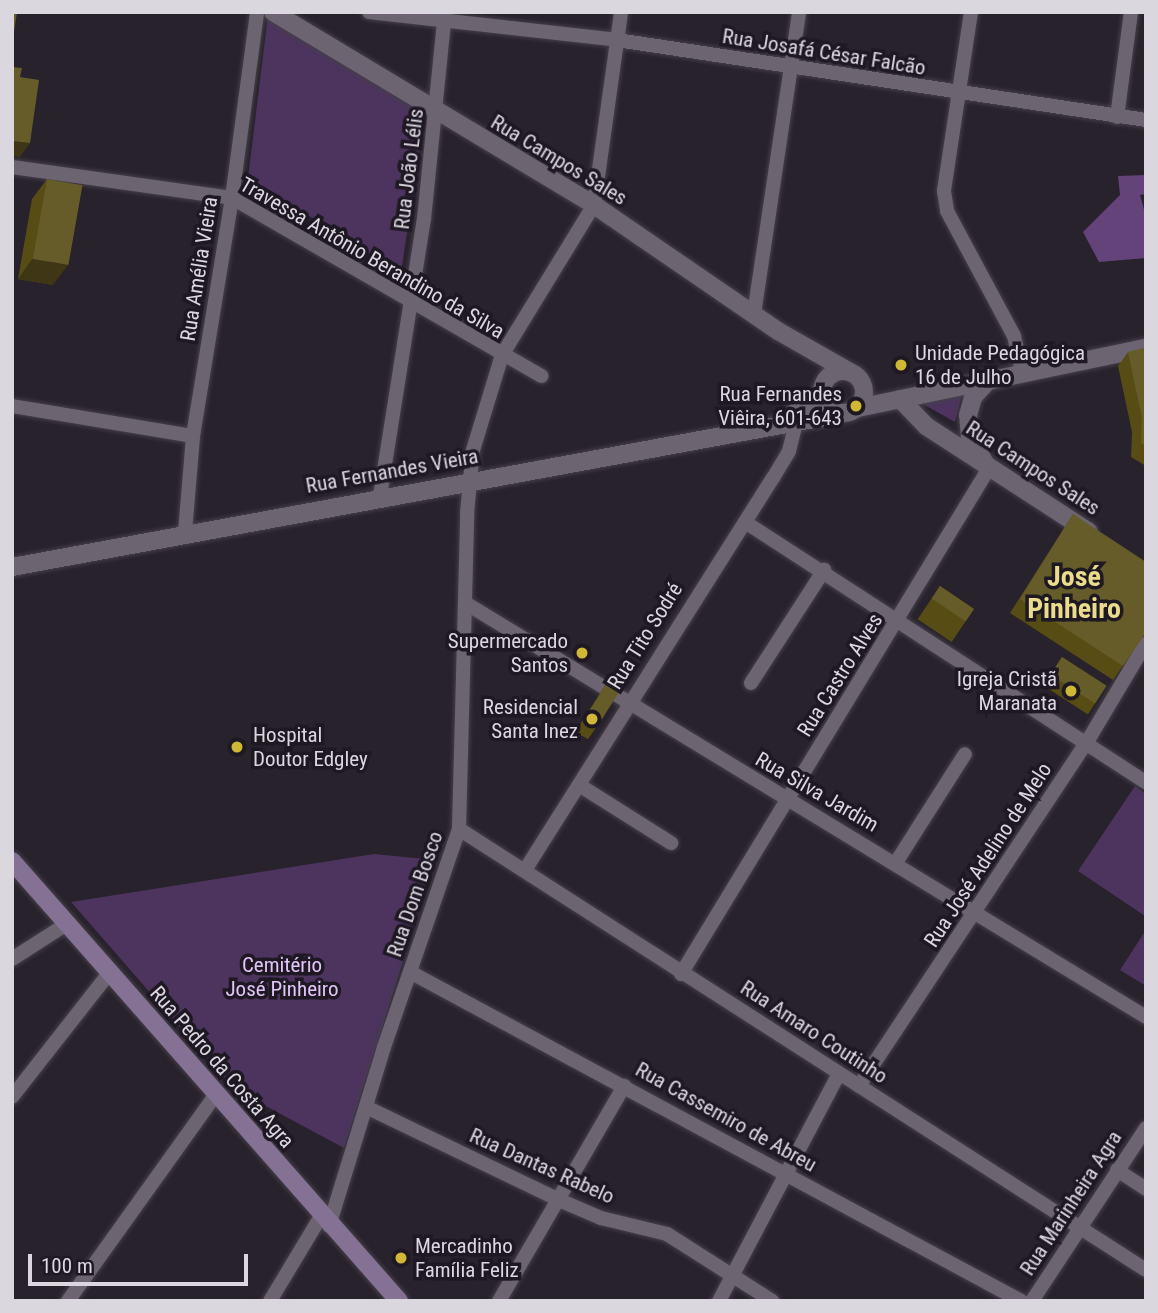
<!DOCTYPE html>
<html>
<head>
<meta charset="utf-8">
<style>
	body { margin:0 }
	#map { position:relative; width:1158px; height:1313px; overflow:hidden; background:#28222c; font-family:"Roboto Condensed",sans-serif }
	div>[style] { position:absolute }
	[style*='--x'] { left:calc(var(--x)*1px); top:calc(var(--y)*1px); width:calc(var(--w)*1px); rotate:calc(var(--a)*1deg) }
	.green>* { inset:0; background:#4c345e }
	.forest>* { inset:0; background:#63437a }
	.roads { filter:drop-shadow(0 0 2px #45404a) drop-shadow(0 0 2px #45404a) }
	.minor>* { height:14px; margin:-7px; padding:0 7px; transform-origin:7px; border-radius:7px; background:#6c6571 }
	.tertiary>* { height:18px; margin:-9px; padding:0 9px; transform-origin:9px; border-radius:9px; background:#6c6571 }
	.tertiary>.ring { margin:-9px; padding:0; box-sizing:content-box; background:none; border:18px solid #6c6571; border-radius:50% }
	.secondary>* { height:18px; margin:-9px; padding:0 9px; transform-origin:9px; border-radius:9px; background:#857194 }
	.wall>* { inset:0; background:#574d14; transform-origin:0 0 }
	.shaded-wall>* { inset:0; background:#3e3615 }
	.building>* { inset:0; background:#655c2a; transform-origin:0 0 }
	.dots>* { width:19px; height:19px; translate:-50% -50%; box-sizing:border-box; border:4px solid #1e1823; border-radius:50% }
	span { translate:-50% -50%; white-space:nowrap; text-align:center; line-height:1.15; -webkit-text-stroke:7px #1e1823; paint-order:stroke }
	.street-label { font-size:21px; color:#dbd7df }
	.poi-label { font-size:21px; color:#dbd7df }
	.left { translate:0 -50%; text-align:left }
	.right { translate:-100% -50%; text-align:right }
	.park-label { font-size:21px; color:#e0c4f7 }
	.district-label { font-size:28px; color:#ebdb8d; font-weight:700 }
	.frame { position:absolute; inset:0; border:14px solid #dbd7df; pointer-events:none }
	.scale { position:absolute; left:28px; top:1254px; width:220px; height:32px; box-sizing:border-box; border:4px solid #dbd7df; border-top:0; padding-left:9px; font-size:21px; line-height:24px; white-space:nowrap; color:#dbd7df; -webkit-text-stroke:5px #1e1823; paint-order:stroke }
</style>
</head>
<body>
<div id="map">
	<div class="green">
		<div style="clip-path:polygon(268px 15px,425px 113px,401px 273px,248px 178px)"></div>
		<div style="clip-path:polygon(962px 394px,955px 422px,921px 403px)"></div>
		<div style="clip-path:polygon(1135px 786px,1146px 794px,1145px 916px,1078px 871px)"></div>
		<div style="clip-path:polygon(374px 854px,435px 860px,344px 1148px,234px 1089px,71px 902px)"></div>
		<div style="clip-path:polygon(1144px 933px,1146px 935px,1146px 986px,1120px 970px)"></div>
	</div>
	<div class="forest">
		<div style="clip-path:polygon(1146px 175px,1146px 194px,1140px 195px,1146px 217px,1146px 258px,1099px 262px,1083px 232px,1120px 195px,1118px 176px)"></div>
	</div>
	<div class="roads">
		<div class="minor">
			<div style="--x:369;--y:12;--w:250;--a:6.4"></div>
			<div style="--x:617;--y:40;--w:535;--a:8.6"></div>
			<div style="--x:971;--y:12;--w:181;--a:98.6"></div>
			<div style="--x:944;--y:191;--w:20;--a:81"></div>
			<div style="--x:947;--y:211;--w:142;--a:61.8"></div>
			<div style="--x:1014;--y:336;--w:37;--a:77"></div>
			<div style="--x:1117;--y:117;--w:106;--a:-82.4"></div>
			<div style="--x:12;--y:167;--w:222;--a:8"></div>
			<div style="--x:232;--y:198;--w:357;--a:29.9"></div>
			<div style="--x:754;--y:314;--w:305;--a:-81.5"></div>
			<div style="--x:12;--y:406;--w:183;--a:9.4"></div>
			<div style="--x:380;--y:496;--w:280;--a:-81"></div>
			<div style="--x:424;--y:219;--w:208;--a:-84.2"></div>
			<div style="--x:745;--y:522;--w:478;--a:33"></div>
			<div style="--x:185;--y:532;--w:96;--a:-85.2"></div>
			<div style="--x:193;--y:436;--w:241;--a:-80.7"></div>
			<div style="--x:232;--y:198;--w:188;--a:-82.3"></div>
			<div style="--x:467;--y:604;--w:795;--a:31.31"></div>
			<div style="--x:751;--y:683;--w:135;--a:-57.1"></div>
			<div style="--x:579;--y:785;--w:109;--a:32.2"></div>
			<div style="--x:459;--y:829;--w:816;--a:32.7"></div>
			<div style="--x:895;--y:864;--w:130;--a:-57.5"></div>
			<div style="--x:525;--y:870;--w:464;--a:-57.7"></div>
			<div style="--x:773;--y:478;--w:31;--a:-59"></div>
			<div style="--x:789;--y:451;--w:29;--a:-76"></div>
			<div style="--x:12;--y:959;--w:67;--a:-32.7"></div>
			<div style="--x:410;--y:972;--w:694;--a:28.3"></div>
			<div style="--x:681;--y:974;--w:592;--a:-58.67"></div>
			<div style="--x:859;--y:1086;--w:413;--a:-56.5"></div>
			<div style="--x:1087;--y:742;--w:115;--a:-59.2"></div>
			<div style="--x:12;--y:1097;--w:159;--a:-51.9"></div>
			<div style="--x:366;--y:1107;--w:214;--a:25.7"></div>
			<div style="--x:559;--y:1200;--w:46;--a:23.2"></div>
			<div style="--x:601;--y:1218;--w:68;--a:13.6"></div>
			<div style="--x:667;--y:1234;--w:125;--a:32.5"></div>
			<div style="--x:1117;--y:1170;--w:35;--a:33"></div>
			<div style="--x:329;--y:1226;--w:187;--a:-72.9"></div>
			<div style="--x:384;--y:1047;--w:231;--a:-71"></div>
			<div style="--x:459;--y:829;--w:316;--a:-88.5"></div>
			<div style="--x:467;--y:513;--w:63;--a:-84.6"></div>
			<div style="--x:473;--y:450;--w:99;--a:-73"></div>
			<div style="--x:502;--y:355;--w:176;--a:-58.5"></div>
			<div style="--x:594;--y:205;--w:195;--a:-82"></div>
			<div style="--x:68;--y:1301;--w:254;--a:-54.4"></div>
			<div style="--x:270;--y:1301;--w:99;--a:-59"></div>
			<div style="--x:499;--y:1301;--w:249;--a:-59.8"></div>
			<div style="--x:719;--y:1301;--w:255;--a:-62.2"></div>
			<div style="--x:1032;--y:1301;--w:207;--a:-56.6"></div>
		</div>
		<div class="tertiary">
			<div style="--x:273;--y:12;--w:375;--a:31"></div>
			<div style="--x:594;--y:205;--w:223;--a:34.4"></div>
			<div style="--x:778;--y:331;--w:83;--a:29.7"></div>
			<div class="ring" style="left:822px;top:371px;width:24px;height:24px"></div>
			<div style="--x:900;--y:399;--w:37;--a:46"></div>
			<div style="--x:926;--y:426;--w:194;--a:33"></div>
			<div style="--x:858;--y:408;--w:294;--a:-11.8"></div>
			<div style="--x:783;--y:421;--w:48;--a:-35.7"></div>
			<div style="--x:985;--y:463;--w:30;--a:-120"></div>
			<div style="--x:970;--y:437;--w:22;--a:-95"></div>
			<div style="--x:968;--y:415;--w:19;--a:-74"></div>
			<div style="--x:973;--y:397;--w:23;--a:-47"></div>
			<div style="--x:12;--y:567;--w:843;--a:-10.46"></div>
		</div>
		<div class="secondary">
			<div style="--x:12;--y:861;--w:586;--a:48.67"></div>
		</div>
	</div>
	<div class="wall">
		<div style="clip-path:polygon(47px 179px,53px 285px,18px 279px,32px 199px)"></div>
		<div style="clip-path:polygon(1146px 348px,1146px 466px,1131px 457px,1132px 432px,1118px 366px,1128px 352px)"></div>
		<div style="clip-path:polygon(1073px 514px,1146px 632px,1113px 680px,1010px 613px)"></div>
		<div style="left:940px;top:586px;width:41px;height:40px;rotate:34deg"></div>
		<div style="left:1062px;top:657px;width:53px;height:34px;rotate:33deg"></div>
		<div style="clip-path:polygon(610px 678px,602px 719px,588px 739px,575px 732px)"></div>
	</div>
	<div class="shaded-wall">
		<div style="clip-path:polygon(12px 141px,30px 143px,20px 157px,12px 156px)"></div>
		<div style="clip-path:polygon(32px 259px,68px 265px,53px 285px,18px 279px)"></div>
	</div>
	<div class="building">
		<div style="clip-path:polygon(12px 12px,17px 12px,12px 45px)"></div>
		<div style="clip-path:polygon(12px 67px,22px 68px,20px 77px,39px 80px,30px 143px,12px 141px)"></div>
		<div style="left:47px;top:179px;width:36px;height:81px;rotate:10deg"></div>
		<div style="clip-path:polygon(1146px 348px,1146px 446px,1141px 443px,1142px 418px,1128px 352px)"></div>
		<div style="clip-path:polygon(1073px 514px,1146px 562px,1146px 632px,1123px 666px,1020px 599px)"></div>
		<div style="left:940px;top:586px;width:41px;height:15px;rotate:34deg"></div>
		<div style="left:1062px;top:657px;width:53px;height:21px;rotate:33deg"></div>
		<div style="left:610px;top:678px;width:15px;height:39px;rotate:32deg"></div>
	</div>
	<div class="dots">
		<div style="left:901px;top:365px;background:#d0b837"></div>
		<div style="left:856px;top:406px;background:#d0b837"></div>
		<div style="left:582px;top:653px;background:#d0b837"></div>
		<div style="left:1071px;top:691px;background:#d0b837"></div>
		<div style="left:592px;top:719px;background:#d0b837"></div>
		<div style="left:237px;top:747px;background:#d0b837"></div>
		<div style="left:401px;top:1258px;background:#d0b837"></div>
	</div>
	<div class="street-label">
		<span style="left:824px;top:52px;rotate:9deg">Rua Josafá César Falcão</span>
		<span style="left:559px;top:160px;rotate:31deg">Rua Campos Sales</span>
		<span style="left:409px;top:169px;rotate:-83deg">Rua João Lélis</span>
		<span style="left:372px;top:258px;rotate:30deg">Travessa Antônio Berandino da Silva</span>
		<span style="left:199px;top:269px;rotate:-81deg">Rua Amélia Vieira</span>
		<span style="left:1033px;top:468px;rotate:33deg">Rua Campos Sales</span>
		<span style="left:392px;top:471px;rotate:-10deg">Rua Fernandes Vieira</span>
		<span style="left:645px;top:636px;rotate:-58deg">Rua Tito Sodré</span>
		<span style="left:840px;top:675px;rotate:-58deg">Rua Castro Alves</span>
		<span style="left:817px;top:792px;rotate:30deg">Rua Silva Jardim</span>
		<span style="left:988px;top:855px;rotate:-57deg">Rua José Adelino de Melo</span>
		<span style="left:415px;top:894px;rotate:-71deg">Rua Dom Bosco</span>
		<span style="left:814px;top:1032px;rotate:33deg">Rua Amaro Coutinho</span>
		<span style="left:222px;top:1067px;rotate:49deg">Rua Pedro da Costa Agra</span>
		<span style="left:726px;top:1117px;rotate:29deg">Rua Cassemiro de Abreu</span>
		<span style="left:542px;top:1166px;rotate:24deg">Rua Dantas Rabelo</span>
		<span style="left:1071px;top:1203px;rotate:-57deg">Rua Marinheira Agra</span>
	</div>
	<div class="poi-label">
		<span class="left" style="left:915px;top:365px">Unidade Pedagógica<br>16 de Julho</span>
		<span class="right" style="left:842px;top:406px">Rua Fernandes<br>Viêira, 601-643</span>
		<span class="right" style="left:568px;top:653px">Supermercado<br>Santos</span>
		<span class="right" style="left:1057px;top:691px">Igreja Cristã<br>Maranata</span>
		<span class="right" style="left:578px;top:719px">Residencial<br>Santa Inez</span>
		<span class="left" style="left:253px;top:747px">Hospital<br>Doutor Edgley</span>
		<span class="left" style="left:415px;top:1258px">Mercadinho<br>Família Feliz</span>
	</div>
	<div class="park-label">
		<span style="left:282px;top:977px">Cemitério<br>José Pinheiro</span>
	</div>
	<div class="district-label">
		<span style="left:1074px;top:593px">José<br>Pinheiro</span>
	</div>
	<div class="frame"></div>
	<div class="scale">100 m</div>
</div>
</body>
</html>
